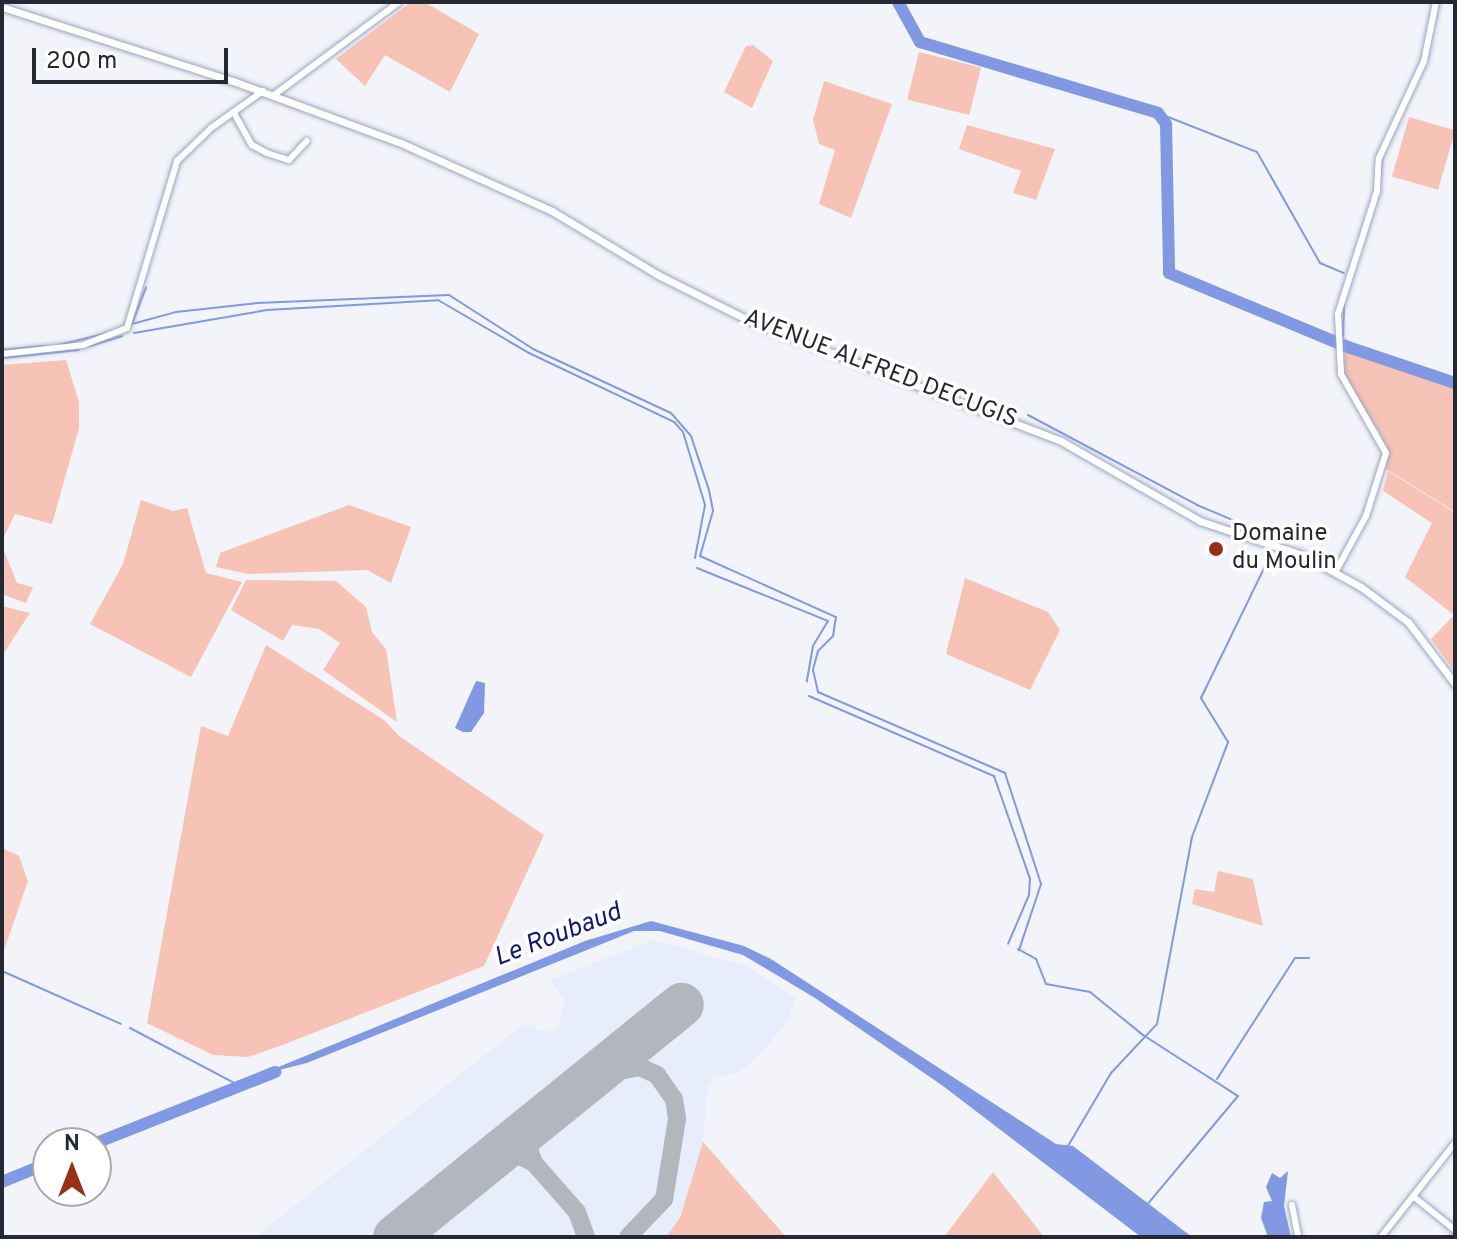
<!DOCTYPE html>
<html>
<head>
<meta charset="utf-8">
<style>
	body { margin:0 }
	#map { position:relative; width:1457px; height:1239px; overflow:hidden; background:#f2f4fa; font-family:Overpass,sans-serif }
	div>[style] { position:absolute }
	[style*='--x'] { left:calc(var(--x)*1px); top:calc(var(--y)*1px); width:calc(var(--w)*1px); rotate:calc(var(--a)*1deg) }
	.built>* { inset:0; background:#e8edfc }
	.green>* { inset:0; background:#f7c3b6; transform-origin:0 0 }
	.water>* { inset:0; background:#8199e3 }
	.stream>* { height:2px; margin:-1px; padding:0 1px; transform-origin:1px; border-radius:1px; background:#8199e3 }
	.river>* { height:12px; margin:-6px; padding:0 6px; transform-origin:6px; border-radius:6px; background:#8199e3 }
	.taxiway>* { height:18px; margin:-9px; padding:0 9px; transform-origin:9px; border-radius:9px; background:#b3b6bd }
	.runway>* { height:44px; margin:-22px; padding:0 22px; transform-origin:22px; border-radius:22px; background:#b3b6bd }
	.roads { filter:drop-shadow(0 0 2px #9ba5c1) drop-shadow(0 0 2px #9ba5c1) }
	.minor>* { height:6px; margin:-3px; padding:0 3px; transform-origin:3px; border-radius:3px; background:#fff }
	.tertiary>* { height:7px; margin:-3.5px; padding:0 3.5px; transform-origin:3.5px; border-radius:3.5px; background:#fff }
	.dots>* { width:22px; height:22px; translate:-50% -50%; box-sizing:border-box; border:4px solid #fff; border-radius:50% }
	span { translate:-50% -50%; white-space:nowrap; text-align:center; line-height:1.15; -webkit-text-stroke:7px #fff; paint-order:stroke }
	.street-label { font-size:24px; color:#252934 }
	.poi-label { font-size:24px; color:#252934 }
	.left { translate:0 -50%; text-align:left }
	.water-label { font-size:26px; color:#121a6f; font-style:italic }
	.frame { position:absolute; inset:0; border:4px solid #252934; pointer-events:none }
	.north { position:absolute; left:32px; top:1127px; width:80px; height:80px; box-sizing:border-box; background:#fff; border:2px solid #a8a9ae; border-radius:50%; rotate:0deg; font-size:22px; font-weight:700; line-height:32px; text-align:center; color:#252934 }
	.north::after { content:''; display:block; margin:auto; width:28px; height:36px; background:#983016; clip-path:polygon(50% 0,100% 100%,50% 72%,0 100%) }
	.scale { position:absolute; left:32px; top:48px; width:196px; height:36px; box-sizing:border-box; border:4px solid #252934; border-top:0; padding-left:10px; font-size:24px; line-height:28px; white-space:nowrap; color:#252934; -webkit-text-stroke:6px #fff; paint-order:stroke }
</style>
</head>
<body>
<div id="map">
	<div class="built">
		<div style="clip-path:polygon(654px 940px,747px 966px,796px 998px,787px 1021px,760px 1055px,738px 1073px,714px 1077px,708px 1085px,703px 1141px,786px 1237px,255px 1237px,524px 1024px,547px 1032px,558px 1027px,565px 1000px,550px 980px)"></div>
	</div>
	<div class="green">
		<div style="clip-path:polygon(411px 2px,426px 3px,479px 34px,450px 92px,385px 55px,365px 86px,336px 59px)"></div>
		<div style="clip-path:polygon(753px 45px,773px 61px,752px 108px,724px 92px,746px 46px)"></div>
		<div style="left:919px;top:52px;width:64px;height:49px;rotate:14deg"></div>
		<div style="clip-path:polygon(824px 81px,892px 104px,851px 218px,819px 204px,835px 150px,819px 144px,813px 120px)"></div>
		<div style="left:1409px;top:117px;width:48px;height:62px;rotate:16deg"></div>
		<div style="clip-path:polygon(967px 125px,1055px 149px,1036px 200px,1013px 193px,1021px 171px,959px 149px)"></div>
		<div style="clip-path:polygon(1345px 350px,1455px 387px,1455px 512px,1386px 469px,1383px 438px,1344px 375px)"></div>
		<div style="clip-path:polygon(66px 360px,79px 402px,79px 428px,52px 524px,15px 514px,2px 541px,2px 365px)"></div>
		<div style="clip-path:polygon(1388px 471px,1455px 513px,1455px 672px,1431px 639px,1454px 615px,1405px 577px,1432px 523px,1383px 491px)"></div>
		<div style="clip-path:polygon(141px 500px,173px 511px,187px 508px,206px 573px,242px 582px,191px 677px,90px 624px,123px 564px)"></div>
		<div style="clip-path:polygon(349px 505px,411px 527px,391px 583px,367px 570px,248px 574px,216px 567px,220px 553px)"></div>
		<div style="clip-path:polygon(2px 546px,17px 583px,33px 587px,26px 603px,2px 594px)"></div>
		<div style="clip-path:polygon(965px 578px,1048px 612px,1060px 630px,1030px 690px,946px 654px)"></div>
		<div style="clip-path:polygon(246px 580px,336px 581px,366px 607px,372px 632px,386px 649px,397px 722px,323px 670px,340px 643px,319px 629px,292px 625px,283px 641px,231px 610px)"></div>
		<div style="clip-path:polygon(2px 606px,30px 613px,2px 656px)"></div>
		<div style="clip-path:polygon(266px 645px,384px 720px,399px 736px,544px 835px,484px 966px,280px 1046px,248px 1057px,213px 1055px,147px 1023px,201px 726px,228px 736px)"></div>
		<div style="clip-path:polygon(2px 848px,19px 856px,28px 881px,2px 956px)"></div>
		<div style="clip-path:polygon(1218px 871px,1253px 879px,1263px 926px,1192px 904px,1195px 889px,1214px 892px)"></div>
		<div style="clip-path:polygon(703px 1142px,786px 1237px,666px 1237px,680px 1218px)"></div>
		<div style="clip-path:polygon(993px 1172px,1044px 1237px,944px 1237px)"></div>
	</div>
	<div class="water">
		<div style="clip-path:polygon(476px 681px,485px 683px,484px 713px,471px 732px,463px 732px,455px 728px)"></div>
		<div style="clip-path:polygon(651px 921px,744px 946px,771px 959px,1056px 1144px,1073px 1146px,1192px 1237px,1141px 1237px,943px 1086px,815px 998px,743px 955px,660px 931px,634px 931px,307px 1063px,259px 1075px,585px 941px)"></div>
		<div style="clip-path:polygon(1288px 1171px,1284px 1206px,1291px 1237px,1268px 1237px,1261px 1218px,1264px 1202px,1272px 1201px,1266px 1187px,1272px 1173px,1280px 1178px)"></div>
	</div>
	<div class="stream">
		<div style="--x:1158;--y:113;--w:106;--a:21.5"></div>
		<div style="--x:1257;--y:152;--w:128;--a:60.4"></div>
		<div style="--x:1320;--y:263;--w:26;--a:23"></div>
		<div style="--x:1379;--y:192;--w:33;--a:-85"></div>
		<div style="--x:132;--y:324;--w:46;--a:-15.3"></div>
		<div style="--x:176;--y:312;--w:81;--a:-6.3"></div>
		<div style="--x:257;--y:303;--w:192;--a:-2.4"></div>
		<div style="--x:449;--y:295;--w:100;--a:32.7"></div>
		<div style="--x:533;--y:349;--w:152;--a:24.9"></div>
		<div style="--x:671;--y:413;--w:30;--a:49"></div>
		<div style="--x:691;--y:436;--w:57;--a:71.6"></div>
		<div style="--x:709;--y:490;--w:21;--a:79"></div>
		<div style="--x:713;--y:511;--w:47;--a:106.1"></div>
		<div style="--x:700;--y:556;--w:149;--a:24.2"></div>
		<div style="--x:836;--y:617;--w:19;--a:99"></div>
		<div style="--x:833;--y:636;--w:21;--a:135"></div>
		<div style="--x:818;--y:651;--w:20;--a:105"></div>
		<div style="--x:813;--y:670;--w:23;--a:77"></div>
		<div style="--x:818;--y:692;--w:204;--a:23.4"></div>
		<div style="--x:1005;--y:773;--w:117;--a:72"></div>
		<div style="--x:1041;--y:884;--w:70;--a:108.4"></div>
		<div style="--x:132;--y:324;--w:39;--a:-69"></div>
		<div style="--x:134;--y:333;--w:135;--a:-9.8"></div>
		<div style="--x:267;--y:310;--w:171;--a:-3.3"></div>
		<div style="--x:438;--y:300;--w:105;--a:30.2"></div>
		<div style="--x:529;--y:353;--w:161;--a:25.4"></div>
		<div style="--x:674;--y:422;--w:13;--a:48"></div>
		<div style="--x:683;--y:432;--w:76;--a:73.2"></div>
		<div style="--x:705;--y:505;--w:54;--a:100.7"></div>
		<div style="--x:1343;--y:336;--w:31;--a:-88"></div>
		<div style="--x:59;--y:345;--w:49;--a:-14"></div>
		<div style="--x:90;--y:346;--w:34;--a:-17"></div>
		<div style="--x:2;--y:350;--w:43;--a:-5.3"></div>
		<div style="--x:2;--y:358;--w:77;--a:-5.9"></div>
		<div style="--x:1028;--y:415;--w:191;--a:28"></div>
		<div style="--x:1197;--y:505;--w:75;--a:22.8"></div>
		<div style="--x:1266;--y:534;--w:5;--a:79"></div>
		<div style="--x:697;--y:568;--w:141;--a:22"></div>
		<div style="--x:828;--y:621;--w:29;--a:121"></div>
		<div style="--x:813;--y:646;--w:36;--a:100"></div>
		<div style="--x:809;--y:696;--w:202;--a:23.4"></div>
		<div style="--x:994;--y:776;--w:109;--a:70.7"></div>
		<div style="--x:1030;--y:879;--w:16;--a:94"></div>
		<div style="--x:1029;--y:895;--w:53;--a:113.2"></div>
		<div style="--x:1018;--y:949;--w:21;--a:29"></div>
		<div style="--x:1036;--y:959;--w:27;--a:68"></div>
		<div style="--x:1046;--y:984;--w:45;--a:10.3"></div>
		<div style="--x:1090;--y:992;--w:68;--a:39.1"></div>
		<div style="--x:1143;--y:1035;--w:113;--a:32.7"></div>
		<div style="--x:1238;--y:1096;--w:143;--a:129.9"></div>
		<div style="--x:2;--y:971;--w:130;--a:24"></div>
		<div style="--x:130;--y:1028;--w:122;--a:27.8"></div>
		<div style="--x:1217;--y:1079;--w:144;--a:-57.2"></div>
		<div style="--x:1295;--y:958;--w:14;--a:0"></div>
		<div style="--x:1068;--y:1146;--w:85;--a:-59.5"></div>
		<div style="--x:1111;--y:1073;--w:67;--a:-46.8"></div>
		<div style="--x:1157;--y:1024;--w:190;--a:-79.4"></div>
		<div style="--x:1192;--y:837;--w:102;--a:-69.2"></div>
		<div style="--x:1228;--y:742;--w:52;--a:-121.5"></div>
		<div style="--x:1201;--y:698;--w:153;--a:-64.1"></div>
		<div style="--x:1268;--y:560;--w:9;--a:-90"></div>
	</div>
	<div class="river">
		<div style="--x:898;--y:2;--w:46;--a:61.2"></div>
		<div style="--x:920;--y:42;--w:248;--a:16.6"></div>
		<div style="--x:1158;--y:113;--w:14;--a:54"></div>
		<div style="--x:1166;--y:124;--w:149;--a:88.8"></div>
		<div style="--x:1169;--y:273;--w:191;--a:22.5"></div>
		<div style="--x:1345;--y:346;--w:116;--a:18.6"></div>
		<div style="--x:96;--y:1143;--w:193;--a:-21.6"></div>
		<div style="--x:2;--y:1182;--w:50;--a:-22.4"></div>
	</div>
	<div class="taxiway">
		<div style="--x:594;--y:1076;--w:47;--a:-11.1"></div>
		<div style="--x:640;--y:1067;--w:19;--a:25"></div>
		<div style="--x:657;--y:1075;--w:29;--a:55"></div>
		<div style="--x:674;--y:1099;--w:20;--a:81"></div>
		<div style="--x:677;--y:1119;--w:81;--a:99.2"></div>
		<div style="--x:664;--y:1199;--w:52;--a:133.5"></div>
		<div style="--x:532;--y:1126;--w:20;--a:101"></div>
		<div style="--x:528;--y:1146;--w:18;--a:71"></div>
		<div style="--x:497;--y:1155;--w:19;--a:-3"></div>
		<div style="--x:516;--y:1154;--w:20;--a:27"></div>
		<div style="--x:534;--y:1163;--w:65;--a:48.7"></div>
		<div style="--x:577;--y:1212;--w:27;--a:70"></div>
	</div>
	<div class="runway">
		<div style="--x:395;--y:1237;--w:369;--a:-39"></div>
	</div>
	<div class="roads">
		<div class="minor">
			<div style="--x:274;--y:95;--w:156;--a:-36.6"></div>
			<div style="--x:234;--y:113;--w:37;--a:61"></div>
			<div style="--x:252;--y:145;--w:17;--a:28"></div>
			<div style="--x:267;--y:153;--w:23;--a:18"></div>
			<div style="--x:289;--y:160;--w:26;--a:-47"></div>
			<div style="--x:2;--y:354;--w:81;--a:-6.3"></div>
			<div style="--x:83;--y:345;--w:47;--a:-21.1"></div>
			<div style="--x:127;--y:328;--w:174;--a:-73.3"></div>
			<div style="--x:177;--y:161;--w:47;--a:-44.1"></div>
			<div style="--x:211;--y:128;--w:64;--a:-35.4"></div>
			<div style="--x:1336;--y:571;--w:63;--a:-61.4"></div>
			<div style="--x:1366;--y:516;--w:66;--a:-72.4"></div>
			<div style="--x:1386;--y:453;--w:91;--a:-119.7"></div>
			<div style="--x:1341;--y:374;--w:60;--a:-92.9"></div>
			<div style="--x:1338;--y:314;--w:129;--a:-72.4"></div>
			<div style="--x:1377;--y:191;--w:33;--a:-87"></div>
			<div style="--x:1379;--y:158;--w:107;--a:-65.1"></div>
			<div style="--x:1424;--y:61;--w:60;--a:-78.5"></div>
			<div style="--x:1414;--y:1197;--w:53;--a:38.8"></div>
			<div style="--x:1292;--y:1205;--w:33;--a:79"></div>
			<div style="--x:1381;--y:1237;--w:120;--a:-51.8"></div>
			<div style="--x:1454;--y:1237;--w:1;--a:-45"></div>
		</div>
		<div class="tertiary">
			<div style="--x:2;--y:7;--w:243;--a:17.8"></div>
			<div style="--x:233;--y:81;--w:181;--a:20.3"></div>
			<div style="--x:403;--y:144;--w:163;--a:24.2"></div>
			<div style="--x:552;--y:211;--w:124;--a:31.1"></div>
			<div style="--x:658;--y:275;--w:107;--a:26.6"></div>
			<div style="--x:754;--y:323;--w:329;--a:21"></div>
			<div style="--x:1061;--y:441;--w:160;--a:29.9"></div>
			<div style="--x:1200;--y:521;--w:111;--a:18.4"></div>
			<div style="--x:1305;--y:556;--w:64;--a:29"></div>
			<div style="--x:1361;--y:587;--w:59;--a:36.7"></div>
			<div style="--x:1408;--y:622;--w:78;--a:52.8"></div>
		</div>
	</div>
	<div class="dots">
		<div style="left:1216px;top:549px;background:#983016"></div>
	</div>
	<div class="street-label">
		<span style="left:880px;top:370px;rotate:21deg">AVENUE ALFRED DECUGIS</span>
	</div>
	<div class="poi-label">
		<span class="left" style="left:1232px;top:549px">Domaine<br>du Moulin</span>
	</div>
	<div class="water-label">
		<span style="left:558px;top:936px;rotate:-21deg">Le Roubaud</span>
	</div>
	<div class="frame"></div>
	<div class="north">N</div>
	<div class="scale">200 m</div>
</div>
</body>
</html>
